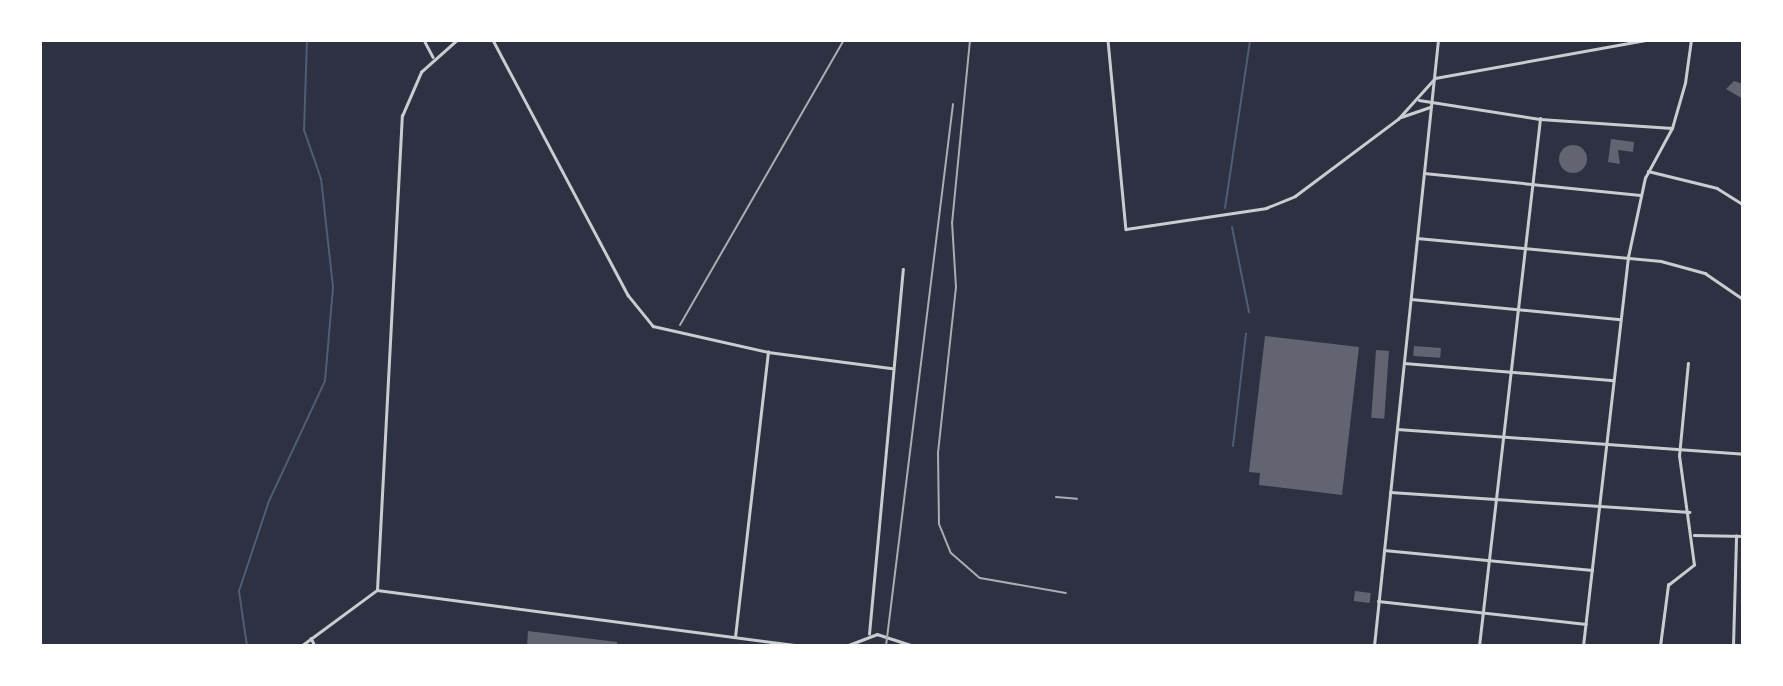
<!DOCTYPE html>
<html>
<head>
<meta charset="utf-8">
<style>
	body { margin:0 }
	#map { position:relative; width:1783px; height:686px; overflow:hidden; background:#2d3142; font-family:"Times New Roman",serif }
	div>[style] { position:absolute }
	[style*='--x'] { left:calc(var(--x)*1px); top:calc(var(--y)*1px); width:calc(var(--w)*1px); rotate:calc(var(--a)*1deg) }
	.stream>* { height:2px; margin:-1px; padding:0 1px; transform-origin:1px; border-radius:1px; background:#4f5d75 }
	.building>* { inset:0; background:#626471; transform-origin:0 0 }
	.round { border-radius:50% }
	.minor>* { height:2.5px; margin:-1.25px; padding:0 1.25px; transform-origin:1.25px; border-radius:1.25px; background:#caccd0 }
	.rail>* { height:2px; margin:-1px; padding:0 1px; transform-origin:1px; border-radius:1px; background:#abadb3 }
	span { translate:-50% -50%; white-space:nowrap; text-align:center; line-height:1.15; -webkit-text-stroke:7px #fff; paint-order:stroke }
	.frame { position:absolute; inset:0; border:42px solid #fff; pointer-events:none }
</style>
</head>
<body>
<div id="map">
	<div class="stream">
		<div style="--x:1225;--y:208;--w:170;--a:-81.5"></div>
		<div style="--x:1232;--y:227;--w:87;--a:78.7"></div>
		<div style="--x:1233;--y:446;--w:113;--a:-83.4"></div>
		<div style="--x:247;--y:646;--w:56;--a:-98.3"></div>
		<div style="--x:239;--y:591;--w:95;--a:-71.6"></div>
		<div style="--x:269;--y:501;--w:132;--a:-65"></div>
		<div style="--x:325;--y:381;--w:94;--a:-85.1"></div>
		<div style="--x:333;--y:287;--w:109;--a:-96.3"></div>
		<div style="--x:321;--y:179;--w:52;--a:-109.1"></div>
		<div style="--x:304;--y:130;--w:90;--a:-88.1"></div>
	</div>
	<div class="building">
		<div style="clip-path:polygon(1734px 81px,1743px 84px,1743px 99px,1726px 89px)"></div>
		<div style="clip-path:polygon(1611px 139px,1634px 142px,1633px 152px,1618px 150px,1620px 164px,1608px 162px)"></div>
		<div class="round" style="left:1559px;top:145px;width:28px;height:28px"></div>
		<div style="clip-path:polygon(1265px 336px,1359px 347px,1342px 495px,1259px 485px,1260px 473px,1249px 472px)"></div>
		<div style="left:1414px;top:346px;width:27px;height:10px;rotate:4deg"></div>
		<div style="left:1376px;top:350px;width:13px;height:68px;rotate:4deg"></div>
		<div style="left:1355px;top:591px;width:16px;height:10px;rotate:7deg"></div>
		<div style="clip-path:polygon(528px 631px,617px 642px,617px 646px,527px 646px)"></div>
	</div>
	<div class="minor">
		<div style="--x:424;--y:40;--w:19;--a:62"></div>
		<div style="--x:493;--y:40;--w:289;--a:62.1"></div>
		<div style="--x:628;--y:295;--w:40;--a:51"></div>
		<div style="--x:653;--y:326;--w:118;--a:12.7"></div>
		<div style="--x:768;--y:352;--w:125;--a:7.4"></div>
		<div style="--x:1108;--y:40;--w:190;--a:84.6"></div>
		<div style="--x:1126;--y:229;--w:142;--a:-8.5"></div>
		<div style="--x:1266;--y:208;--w:31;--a:-22"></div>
		<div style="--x:1295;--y:196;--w:129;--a:-36.8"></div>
		<div style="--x:1398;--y:119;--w:55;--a:-47.9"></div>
		<div style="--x:1435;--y:78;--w:215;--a:-10.2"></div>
		<div style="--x:1419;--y:100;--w:122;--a:8.9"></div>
		<div style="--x:1540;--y:119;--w:132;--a:3.9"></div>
		<div style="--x:1401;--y:117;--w:31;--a:-19"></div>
		<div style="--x:1648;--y:171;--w:71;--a:13.8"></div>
		<div style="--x:1717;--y:188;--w:31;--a:32"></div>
		<div style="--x:1424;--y:173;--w:217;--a:5.8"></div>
		<div style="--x:1417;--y:238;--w:245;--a:5.4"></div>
		<div style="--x:1661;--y:261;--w:46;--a:15.3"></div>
		<div style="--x:1705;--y:273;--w:46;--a:34.4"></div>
		<div style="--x:1411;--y:299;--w:210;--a:5.5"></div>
		<div style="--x:1404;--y:363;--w:210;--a:4.7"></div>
		<div style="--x:1397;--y:429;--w:347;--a:4.1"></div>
		<div style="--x:1390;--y:492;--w:300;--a:3.8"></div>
		<div style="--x:1694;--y:535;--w:49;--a:1.2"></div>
		<div style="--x:1384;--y:550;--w:209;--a:5.5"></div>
		<div style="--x:377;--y:590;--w:475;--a:-87"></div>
		<div style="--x:402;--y:116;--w:48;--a:-66.6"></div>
		<div style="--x:421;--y:72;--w:48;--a:-41.6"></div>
		<div style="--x:377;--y:590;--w:429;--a:7.5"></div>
		<div style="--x:1378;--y:601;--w:209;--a:6.3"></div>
		<div style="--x:869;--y:634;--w:366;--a:-84.7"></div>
		<div style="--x:735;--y:637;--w:287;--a:-83.4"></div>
		<div style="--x:311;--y:638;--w:9;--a:63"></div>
		<div style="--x:301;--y:646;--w:94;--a:-36.4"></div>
		<div style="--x:846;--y:646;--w:33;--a:-21"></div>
		<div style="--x:877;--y:634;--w:40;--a:18"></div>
		<div style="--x:1374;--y:646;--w:609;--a:-83.97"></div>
		<div style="--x:1479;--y:646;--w:531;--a:-83.4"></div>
		<div style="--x:1583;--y:646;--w:392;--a:-83.4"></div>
		<div style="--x:1628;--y:257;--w:81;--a:-77.9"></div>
		<div style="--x:1645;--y:178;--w:57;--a:-61.6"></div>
		<div style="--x:1672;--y:128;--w:47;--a:-73.9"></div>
		<div style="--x:1685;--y:83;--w:43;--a:-82.1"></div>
		<div style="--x:1660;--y:646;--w:62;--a:-82.5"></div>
		<div style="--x:1668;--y:585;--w:33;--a:-38"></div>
		<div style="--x:1694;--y:565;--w:110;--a:-97.8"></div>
		<div style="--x:1679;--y:456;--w:93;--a:-84.5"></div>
		<div style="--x:1733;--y:646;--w:110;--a:-88.4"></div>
	</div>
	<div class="rail">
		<div style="--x:970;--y:40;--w:183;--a:95.6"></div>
		<div style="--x:952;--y:222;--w:65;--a:86.5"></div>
		<div style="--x:956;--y:287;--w:167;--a:96.2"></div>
		<div style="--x:938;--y:453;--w:71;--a:89.2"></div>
		<div style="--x:939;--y:524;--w:31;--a:68"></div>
		<div style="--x:951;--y:553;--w:38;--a:41"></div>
		<div style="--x:980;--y:578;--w:87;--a:9.9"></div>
		<div style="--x:680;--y:325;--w:329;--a:-60.1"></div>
		<div style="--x:1056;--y:497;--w:21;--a:5"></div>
		<div style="--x:886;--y:646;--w:546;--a:-82.95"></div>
	</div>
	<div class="frame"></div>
</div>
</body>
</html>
